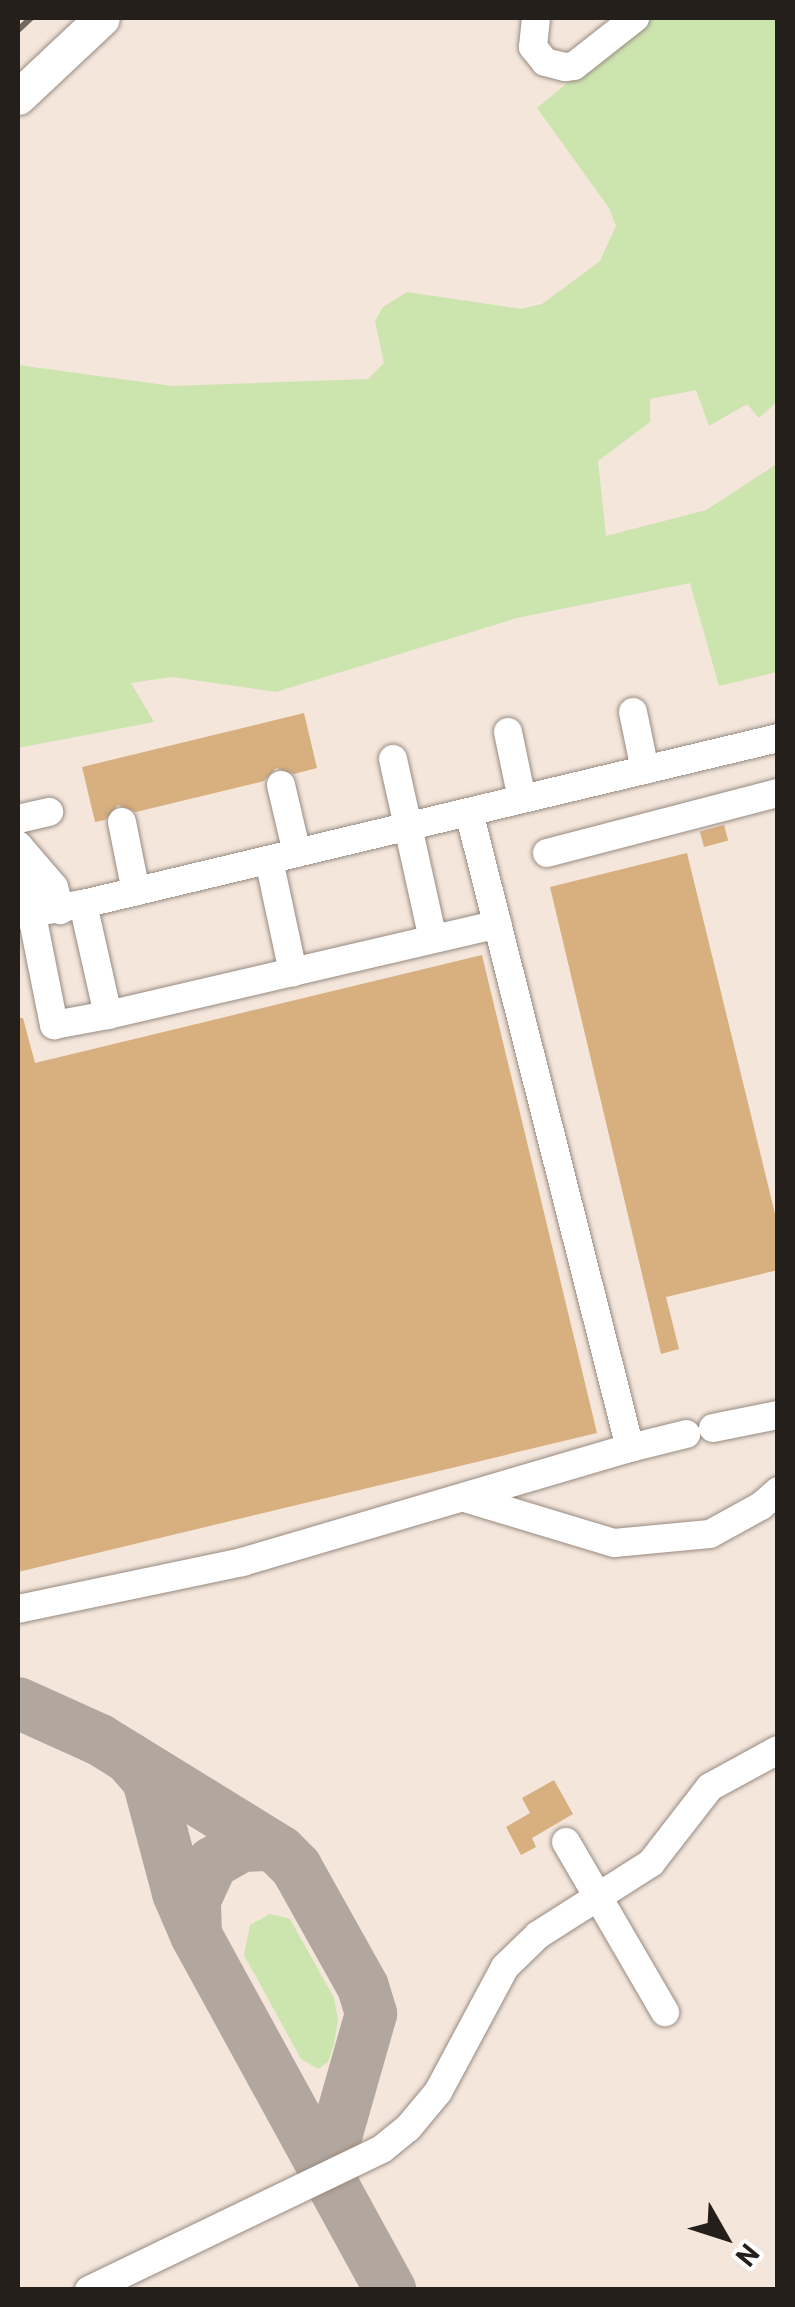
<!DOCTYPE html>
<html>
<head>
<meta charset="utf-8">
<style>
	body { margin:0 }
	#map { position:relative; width:795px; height:2307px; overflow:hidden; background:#f4e6db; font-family:Barlow,sans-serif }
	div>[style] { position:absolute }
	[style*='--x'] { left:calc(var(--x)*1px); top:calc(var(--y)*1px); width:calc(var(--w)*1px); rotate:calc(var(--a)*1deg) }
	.green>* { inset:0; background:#cce5af }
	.taxiway>* { height:52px; margin:-26px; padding:0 26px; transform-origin:26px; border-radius:26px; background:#b2a79e }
	.building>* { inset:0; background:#d8af7e; transform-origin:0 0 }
	.roads { filter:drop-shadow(0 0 2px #978a80) drop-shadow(0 0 2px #978a80) }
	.minor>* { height:28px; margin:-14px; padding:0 14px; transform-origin:14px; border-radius:14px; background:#fff }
	.major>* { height:35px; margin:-17.5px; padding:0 17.5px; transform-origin:17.5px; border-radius:17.5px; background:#fff }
	.rail>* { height:6px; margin:-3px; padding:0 3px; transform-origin:3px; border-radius:3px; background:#716862 }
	span { translate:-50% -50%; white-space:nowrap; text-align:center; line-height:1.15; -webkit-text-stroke:9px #fff; paint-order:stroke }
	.frame { position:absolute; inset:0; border:20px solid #241f1b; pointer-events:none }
	.north { position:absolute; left:675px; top:2187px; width:100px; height:100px; -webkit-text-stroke:8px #fff; paint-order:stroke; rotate:129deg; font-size:28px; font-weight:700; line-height:40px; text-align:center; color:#241f1b }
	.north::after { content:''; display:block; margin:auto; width:35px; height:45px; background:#241f1b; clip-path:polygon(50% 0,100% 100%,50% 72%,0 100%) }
</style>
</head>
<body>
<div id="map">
	<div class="green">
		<div style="clip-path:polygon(646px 18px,777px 18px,777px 402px,759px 418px,747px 404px,709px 426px,696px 390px,650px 399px,650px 422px,598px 461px,606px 536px,706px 510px,777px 464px,777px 672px,719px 686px,690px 583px,517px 618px,276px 692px,172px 677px,131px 683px,154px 722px,18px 748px,18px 365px,172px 386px,368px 379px,384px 363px,375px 321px,383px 307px,407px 292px,521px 309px,542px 304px,600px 261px,616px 226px,609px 208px,537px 108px)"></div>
		<div style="clip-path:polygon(270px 1914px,290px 1919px,334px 1998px,338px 2020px,334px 2044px,328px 2062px,318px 2069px,301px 2059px,244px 1955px,250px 1925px)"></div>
	</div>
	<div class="taxiway">
		<div style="--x:18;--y:1703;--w:90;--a:24.3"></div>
		<div style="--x:100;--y:1740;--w:211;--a:31.7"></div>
		<div style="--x:280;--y:1851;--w:23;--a:45"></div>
		<div style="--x:296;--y:1867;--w:137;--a:60.8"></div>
		<div style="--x:363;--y:1987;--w:28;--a:73"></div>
		<div style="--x:371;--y:2014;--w:135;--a:105.9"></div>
		<div style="--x:334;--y:2144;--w:38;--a:93"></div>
		<div style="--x:129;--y:1758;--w:29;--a:49"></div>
		<div style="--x:148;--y:1780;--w:117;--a:75.1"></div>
		<div style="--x:178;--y:1893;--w:46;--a:66.8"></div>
		<div style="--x:196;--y:1935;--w:405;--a:61.3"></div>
		<div style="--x:196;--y:1934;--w:34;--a:-92"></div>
		<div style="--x:195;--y:1900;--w:41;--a:-65.3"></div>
		<div style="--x:212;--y:1863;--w:34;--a:-30"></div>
		<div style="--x:242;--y:1846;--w:28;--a:-2"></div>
	</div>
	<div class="building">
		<div style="clip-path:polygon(304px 713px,317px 768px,294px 774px,276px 768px,264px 781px,136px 812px,118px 805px,105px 820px,95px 822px,82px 767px)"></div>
		<div style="left:724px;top:825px;width:16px;height:25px;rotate:75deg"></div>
		<div style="clip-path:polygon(687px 853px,778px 1226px,778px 1270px,666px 1297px,679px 1349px,661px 1354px,550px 887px)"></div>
		<div style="clip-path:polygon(482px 955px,597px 1433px,18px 1572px,18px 1018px,23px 1018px,35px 1063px)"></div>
		<div style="clip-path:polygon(554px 1780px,573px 1814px,532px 1838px,536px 1847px,521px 1855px,506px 1827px,530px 1813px,522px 1798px)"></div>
	</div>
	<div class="roads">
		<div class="minor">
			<div style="--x:536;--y:18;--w:29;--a:96"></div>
			<div style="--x:533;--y:47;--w:19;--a:51"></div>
			<div style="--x:545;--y:62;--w:21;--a:14"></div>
			<div style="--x:565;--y:67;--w:9;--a:-6"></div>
			<div style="--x:574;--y:66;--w:78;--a:-38.2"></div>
			<div style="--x:633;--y:712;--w:59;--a:78.3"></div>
			<div style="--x:508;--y:732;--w:68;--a:78.2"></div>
			<div style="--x:393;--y:759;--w:184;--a:77.5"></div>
			<div style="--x:281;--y:785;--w:70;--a:76.8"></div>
			<div style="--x:18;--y:819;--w:32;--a:-13"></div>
			<div style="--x:122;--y:822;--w:71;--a:78.7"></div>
			<div style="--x:18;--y:845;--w:55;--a:49.4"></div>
			<div style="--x:54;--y:887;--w:24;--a:75"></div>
			<div style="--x:547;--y:853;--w:239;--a:-14.6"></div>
			<div style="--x:269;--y:860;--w:115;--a:77.9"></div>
			<div style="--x:18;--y:882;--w:16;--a:52"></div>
			<div style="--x:28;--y:895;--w:133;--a:78.7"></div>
			<div style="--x:54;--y:1025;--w:55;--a:-10.5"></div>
			<div style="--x:83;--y:904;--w:114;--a:77.3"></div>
			<div style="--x:108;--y:1015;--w:400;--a:-13.1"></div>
			<div style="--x:18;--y:915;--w:66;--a:-9.6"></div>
			<div style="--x:83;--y:904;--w:715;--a:-13.43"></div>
			<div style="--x:713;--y:1428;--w:66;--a:-11.3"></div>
			<div style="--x:630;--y:1448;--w:58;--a:-14"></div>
			<div style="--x:465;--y:1498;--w:156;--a:16.8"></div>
			<div style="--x:614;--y:1543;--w:96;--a:-5.4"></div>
			<div style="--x:710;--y:1534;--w:58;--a:-28.8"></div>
			<div style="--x:761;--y:1506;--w:23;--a:-41"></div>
			<div style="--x:18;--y:1609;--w:229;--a:-11.8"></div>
			<div style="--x:242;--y:1562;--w:404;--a:-16.4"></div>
			<div style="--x:630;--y:1448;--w:656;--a:-104.21"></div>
			<div style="--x:566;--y:1842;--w:197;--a:59.8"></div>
			<div style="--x:89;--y:2290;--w:325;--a:-25.7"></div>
			<div style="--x:382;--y:2149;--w:33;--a:-39"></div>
			<div style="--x:408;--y:2128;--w:47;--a:-50.2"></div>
			<div style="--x:438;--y:2092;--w:142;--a:-61.8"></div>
			<div style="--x:505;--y:1967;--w:46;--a:-44.1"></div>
			<div style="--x:538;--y:1935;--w:134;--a:-32.5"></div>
			<div style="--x:651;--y:1863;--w:96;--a:-52.2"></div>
			<div style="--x:710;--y:1787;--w:77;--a:-28.6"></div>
		</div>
		<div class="major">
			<div style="--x:18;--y:97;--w:115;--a:-43.2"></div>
		</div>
	</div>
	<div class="rail">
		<div style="--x:18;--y:30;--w:18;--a:-43"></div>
	</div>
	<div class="frame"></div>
	<div class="north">N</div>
</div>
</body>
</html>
